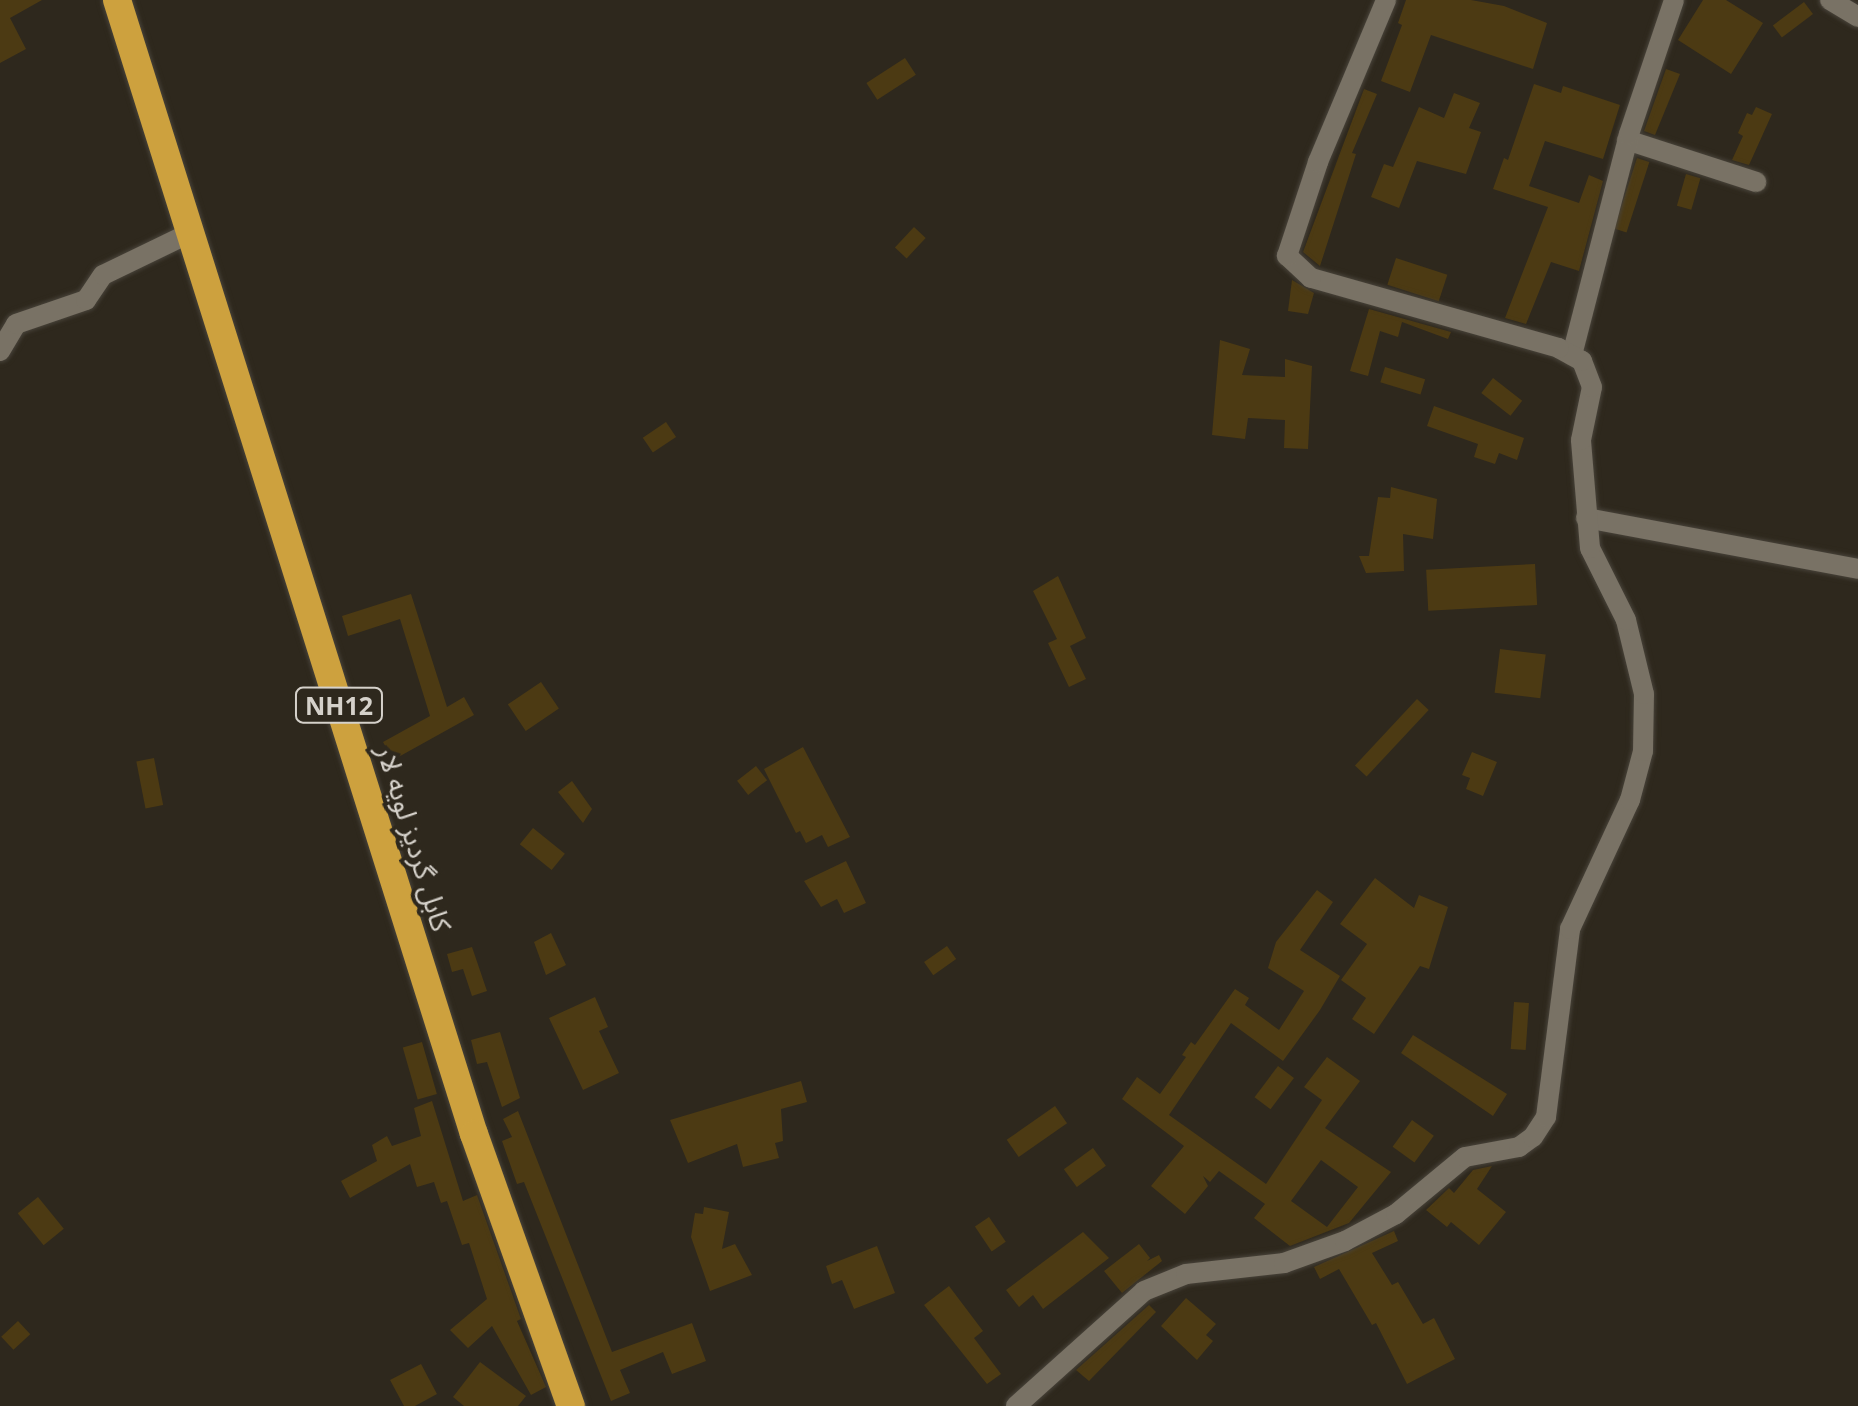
<!DOCTYPE html>
<html>
<head>
<meta charset="utf-8">
<style>
	body { margin:0 }
	#map { position:relative; width:1858px; height:1406px; overflow:hidden; background:#2e281d; font-family:"Open Sans","Noto Sans Arabic",sans-serif }
	div>[style] { position:absolute }
	[style*='--x'] { left:calc(var(--x)*1px); top:calc(var(--y)*1px); width:calc(var(--w)*1px); rotate:calc(var(--a)*1deg) }
	.building>* { inset:0; background:#4c3a13; transform-origin:0 0 }
	.roads { filter:drop-shadow(0 0 2px #48433a) drop-shadow(0 0 2px #48433a) }
	.minor>* { height:20px; margin:-10px; padding:0 10px; transform-origin:10px; border-radius:10px; background:#797265 }
	.tertiary>* { height:20px; margin:-10px; padding:0 10px; transform-origin:10px; border-radius:10px; background:#797265 }
	.trunk>* { height:28px; margin:-14px; padding:0 14px; transform-origin:14px; border-radius:14px; background:#cda13e }
	span { translate:-50% -50%; white-space:nowrap; text-align:center; line-height:1.15; -webkit-text-stroke:8px #2e281d; paint-order:stroke }
	.shield-label span { padding:2px 8px; background:#2e281d; border:2px solid; border-radius:8px; -webkit-text-stroke-width:0 }
	.shield-label { font-size:25px; color:#d5d1ca; font-weight:700 }
	.street-label { font-size:28px; color:#d5d1ca }
</style>
</head>
<body>
<div id="map">
	<div class="building">
		<div style="clip-path:polygon(0 0,42px 0,10px 18px,26px 49px,0 63px)"></div>
		<div style="clip-path:polygon(1406px 0,1471px 0,1504px 6px,1547px 23px,1533px 69px,1431px 35px,1410px 92px,1381px 81px,1402px 25px,1398px 23px)"></div>
		<div style="clip-path:polygon(1703px 0,1726px 0,1763px 23px,1731px 74px,1678px 40px)"></div>
		<div style="left:1804px;top:2px;width:15px;height:39px;rotate:53deg"></div>
		<div style="left:905px;top:58px;width:20px;height:46px;rotate:57deg"></div>
		<div style="clip-path:polygon(1666px 69px,1680px 74px,1655px 135px,1644px 131px)"></div>
		<div style="clip-path:polygon(1534px 84px,1561px 93px,1563px 86px,1620px 105px,1603px 159px,1545px 141px,1529px 186px,1579px 203px,1589px 175px,1603px 181px,1579px 271px,1551px 262px,1526px 324px,1505px 318px,1548px 207px,1493px 189px,1504px 158px,1508px 160px)"></div>
		<div style="clip-path:polygon(1364px 89px,1377px 94px,1352px 153px,1356px 154px,1320px 266px,1303px 252px)"></div>
		<div style="clip-path:polygon(1454px 93px,1480px 103px,1469px 128px,1481px 132px,1466px 174px,1417px 161px,1399px 208px,1371px 197px,1384px 164px,1393px 167px,1419px 107px,1444px 118px)"></div>
		<div style="clip-path:polygon(1756px 107px,1772px 114px,1749px 165px,1732px 160px,1743px 136px,1738px 133px,1747px 113px,1752px 115px)"></div>
		<div style="left:1637px;top:158px;width:13px;height:74px;rotate:18deg"></div>
		<div style="left:1686px;top:174px;width:15px;height:33px;rotate:16deg"></div>
		<div style="left:914px;top:227px;width:16px;height:28px;rotate:43deg"></div>
		<div style="left:1396px;top:258px;width:54px;height:28px;rotate:18deg"></div>
		<div style="clip-path:polygon(1292px 280px,1314px 293px,1308px 314px,1288px 311px)"></div>
		<div style="clip-path:polygon(1369px 309px,1451px 332px,1448px 339px,1402px 322px,1398px 337px,1380px 331px,1368px 376px,1350px 371px)"></div>
		<div style="clip-path:polygon(1220px 340px,1250px 349px,1242px 375px,1285px 377px,1285px 359px,1312px 366px,1308px 449px,1284px 448px,1285px 420px,1248px 418px,1245px 439px,1212px 435px)"></div>
		<div style="left:1385px;top:367px;width:42px;height:16px;rotate:17deg"></div>
		<div style="left:1493px;top:378px;width:37px;height:19px;rotate:38deg"></div>
		<div style="clip-path:polygon(1434px 406px,1524px 438px,1517px 460px,1499px 453px,1495px 464px,1474px 457px,1478px 444px,1427px 426px)"></div>
		<div style="left:666px;top:422px;width:18px;height:28px;rotate:56deg"></div>
		<div style="clip-path:polygon(1391px 487px,1437px 499px,1433px 539px,1403px 534px,1404px 571px,1366px 573px,1359px 556px,1369px 556px,1378px 497px,1390px 498px)"></div>
		<div style="left:1535px;top:564px;width:41px;height:109px;rotate:87deg"></div>
		<div style="clip-path:polygon(1058px 576px,1086px 638px,1070px 646px,1086px 679px,1069px 687px,1048px 643px,1057px 639px,1033px 591px)"></div>
		<div style="clip-path:polygon(411px 594px,447px 707px,464px 697px,474px 715px,393px 760px,383px 742px,430px 716px,400px 619px,348px 636px,342px 616px)"></div>
		<div style="left:1500px;top:649px;width:46px;height:44px;rotate:7deg"></div>
		<div style="left:541px;top:682px;width:32px;height:40px;rotate:56deg"></div>
		<div style="left:1417px;top:699px;width:16px;height:91px;rotate:43deg"></div>
		<div style="clip-path:polygon(803px 747px,850px 837px,828px 847px,822px 835px,806px 843px,800px 831px,796px 833px,764px 769px)"></div>
		<div style="clip-path:polygon(1472px 752px,1497px 762px,1483px 796px,1466px 789px,1470px 778px,1462px 775px)"></div>
		<div style="left:154px;top:758px;width:48px;height:18px;rotate:79deg"></div>
		<div style="left:756px;top:766px;width:18px;height:24px;rotate:52deg"></div>
		<div style="clip-path:polygon(572px 781px,592px 809px,583px 823px,558px 792px)"></div>
		<div style="left:533px;top:828px;width:41px;height:21px;rotate:39deg"></div>
		<div style="clip-path:polygon(846px 861px,866px 903px,844px 913px,837px 899px,821px 907px,804px 881px)"></div>
		<div style="clip-path:polygon(1375px 878px,1414px 908px,1419px 895px,1448px 907px,1429px 969px,1420px 966px,1374px 1034px,1352px 1019px,1366px 998px,1341px 980px,1367px 944px,1340px 924px)"></div>
		<div style="clip-path:polygon(evenodd,1317px 890px,1333px 902px,1300px 950px,1340px 976px,1320px 1010px,1283px 1061px,1231px 1023px,1169px 1115px,1266px 1184px,1322px 1100px,1304px 1087px,1327px 1057px,1360px 1081px,1325px 1128px,1391px 1172px,1349px 1223px,1290px 1246px,1254px 1218px,1265px 1204px,1219px 1171px,1210px 1182px,1203px 1176px,1208px 1186px,1185px 1214px,1151px 1186px,1184px 1146px,1122px 1099px,1137px 1077px,1160px 1094px,1186px 1057px,1182px 1055px,1191px 1042px,1195px 1045px,1235px 989px,1249px 998px,1245px 1005px,1279px 1030px,1304px 991px,1268px 968px,1276px 942px,1317px 890px,1321px 1160px,1358px 1187px,1327px 1227px,1291px 1201px,1321px 1160px)"></div>
		<div style="clip-path:polygon(551px 933px,566px 965px,546px 975px,534px 942px)"></div>
		<div style="left:947px;top:946px;width:16px;height:28px;rotate:55deg"></div>
		<div style="clip-path:polygon(472px 947px,487px 991px,472px 996px,463px 969px,452px 972px,447px 954px)"></div>
		<div style="clip-path:polygon(595px 997px,608px 1027px,599px 1031px,619px 1073px,583px 1090px,549px 1018px)"></div>
		<div style="left:1514px;top:1002px;width:15px;height:47px;rotate:4deg"></div>
		<div style="clip-path:polygon(500px 1032px,520px 1098px,502px 1107px,487px 1062px,477px 1064px,471px 1040px)"></div>
		<div style="clip-path:polygon(1413px 1035px,1507px 1094px,1493px 1116px,1401px 1053px)"></div>
		<div style="left:422px;top:1042px;width:54px;height:20px;rotate:74deg"></div>
		<div style="left:1278px;top:1066px;width:20px;height:39px;rotate:37deg"></div>
		<div style="clip-path:polygon(801px 1081px,807px 1102px,781px 1109px,783px 1141px,775px 1143px,779px 1158px,743px 1167px,737px 1144px,688px 1163px,670px 1120px)"></div>
		<div style="clip-path:polygon(432px 1101px,463px 1201px,477px 1195px,521px 1319px,517px 1321px,546px 1387px,531px 1395px,492px 1326px,468px 1348px,450px 1330px,487px 1299px,469px 1243px,462px 1245px,447px 1201px,441px 1203px,434px 1182px,417px 1187px,410px 1164px,350px 1198px,341px 1181px,377px 1161px,372px 1145px,387px 1136px,392px 1146px,421px 1136px,414px 1108px)"></div>
		<div style="left:1055px;top:1106px;width:21px;height:59px;rotate:55deg"></div>
		<div style="clip-path:polygon(518px 1111px,612px 1352px,692px 1323px,706px 1361px,672px 1374px,663px 1352px,620px 1370px,630px 1393px,611px 1401px,524px 1182px,517px 1184px,502px 1141px,512px 1137px,503px 1119px)"></div>
		<div style="left:1412px;top:1120px;width:27px;height:33px;rotate:36deg"></div>
		<div style="left:1093px;top:1148px;width:22px;height:36px;rotate:54deg"></div>
		<div style="clip-path:polygon(1492px 1166px,1477px 1189px,1506px 1212px,1479px 1245px,1451px 1222px,1447px 1227px,1426px 1210px,1449px 1188px,1454px 1193px,1473px 1170px)"></div>
		<div style="left:38px;top:1197px;width:41px;height:26px;rotate:51deg"></div>
		<div style="clip-path:polygon(704px 1207px,729px 1212px,722px 1249px,735px 1244px,752px 1275px,710px 1291px,691px 1237px,695px 1213px,703px 1214px)"></div>
		<div style="left:989px;top:1217px;width:30px;height:17px;rotate:56deg"></div>
		<div style="clip-path:polygon(1394px 1231px,1398px 1241px,1372px 1253px,1392px 1285px,1398px 1282px,1423px 1324px,1434px 1318px,1455px 1359px,1407px 1384px,1376px 1323px,1372px 1325px,1339px 1269px,1320px 1279px,1314px 1267px)"></div>
		<div style="clip-path:polygon(1083px 1232px,1109px 1258px,1043px 1309px,1033px 1295px,1019px 1307px,1006px 1290px)"></div>
		<div style="clip-path:polygon(1139px 1244px,1150px 1258px,1147px 1261px,1159px 1255px,1162px 1261px,1122px 1293px,1104px 1271px)"></div>
		<div style="clip-path:polygon(877px 1246px,895px 1293px,854px 1309px,842px 1280px,832px 1284px,826px 1266px)"></div>
		<div style="clip-path:polygon(949px 1286px,983px 1331px,974px 1338px,1001px 1374px,987px 1384px,924px 1305px)"></div>
		<div style="clip-path:polygon(1186px 1298px,1216px 1324px,1206px 1335px,1213px 1341px,1197px 1360px,1161px 1326px)"></div>
		<div style="clip-path:polygon(1149px 1305px,1156px 1312px,1089px 1381px,1076px 1370px)"></div>
		<div style="left:18px;top:1321px;width:18px;height:23px;rotate:47deg"></div>
		<div style="clip-path:polygon(480px 1362px,526px 1396px,518px 1406px,464px 1406px,453px 1397px)"></div>
		<div style="clip-path:polygon(421px 1364px,437px 1394px,415px 1406px,404px 1406px,390px 1380px)"></div>
	</div>
	<div class="roads">
		<div class="minor">
			<div style="--x:1830;--y:0;--w:33;--a:31"></div>
			<div style="--x:1627;--y:140;--w:136;--a:18"></div>
			<div style="--x:0;--y:351;--w:31;--a:-59"></div>
			<div style="--x:16;--y:324;--w:74;--a:-18.9"></div>
			<div style="--x:86;--y:300;--w:30;--a:-56"></div>
			<div style="--x:103;--y:275;--w:97;--a:-25.8"></div>
			<div style="--x:1572;--y:355;--w:228;--a:-75.5"></div>
			<div style="--x:1629;--y:134;--w:141;--a:-71.4"></div>
			<div style="--x:1586;--y:518;--w:277;--a:10.6"></div>
		</div>
		<div class="tertiary">
			<div style="--x:1016;--y:1406;--w:172;--a:-41.9"></div>
			<div style="--x:1144;--y:1291;--w:45;--a:-22"></div>
			<div style="--x:1186;--y:1274;--w:99;--a:-6.4"></div>
			<div style="--x:1284;--y:1263;--w:65;--a:-19.8"></div>
			<div style="--x:1345;--y:1241;--w:58;--a:-27.9"></div>
			<div style="--x:1396;--y:1214;--w:89;--a:-39.6"></div>
			<div style="--x:1465;--y:1157;--w:55;--a:-10.5"></div>
			<div style="--x:1519;--y:1147;--w:17;--a:-36"></div>
			<div style="--x:1533;--y:1137;--w:24;--a:-57"></div>
			<div style="--x:1546;--y:1117;--w:190;--a:-82.7"></div>
			<div style="--x:1570;--y:929;--w:142;--a:-65.1"></div>
			<div style="--x:1630;--y:800;--w:51;--a:-75.1"></div>
			<div style="--x:1643;--y:751;--w:57;--a:-89"></div>
			<div style="--x:1644;--y:694;--w:76;--a:-103.7"></div>
			<div style="--x:1626;--y:620;--w:80;--a:-116.6"></div>
			<div style="--x:1590;--y:548;--w:108;--a:-94.8"></div>
			<div style="--x:1581;--y:440;--w:54;--a:-78.3"></div>
			<div style="--x:1592;--y:387;--w:28;--a:-111"></div>
			<div style="--x:1582;--y:361;--w:26;--a:-151"></div>
			<div style="--x:1559;--y:348;--w:258;--a:-164.2"></div>
			<div style="--x:1311;--y:278;--w:33;--a:-137"></div>
			<div style="--x:1287;--y:256;--w:99;--a:-71.7"></div>
			<div style="--x:1318;--y:162;--w:176;--a:-67.2"></div>
		</div>
		<div class="trunk">
			<div style="--x:117;--y:0;--w:1189;--a:72.53"></div>
			<div style="--x:474;--y:1134;--w:289;--a:70.4"></div>
		</div>
	</div>
	<div class="shield-label">
		<span style="left:339px;top:705px">NH12</span>
	</div>
	<div class="street-label">
		<span style="left:415px;top:838px;rotate:73deg">کابل گردیز لویه لار</span>
	</div>
</div>
</body>
</html>
